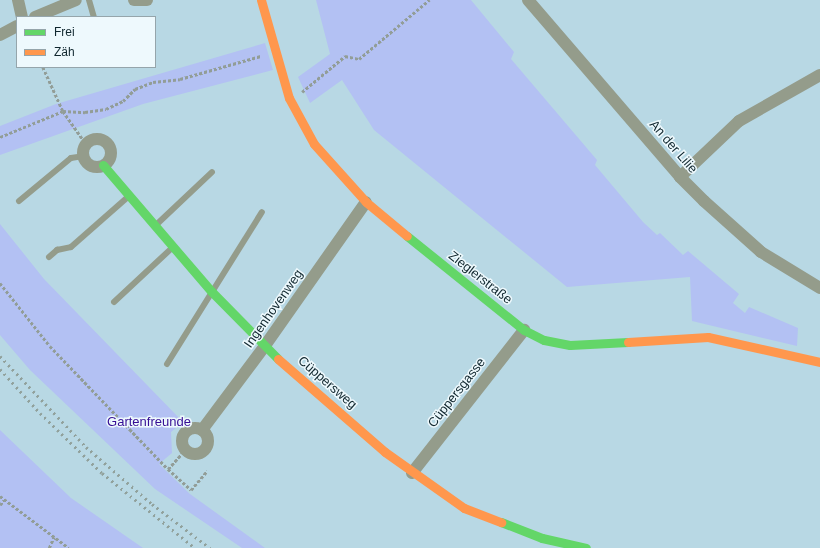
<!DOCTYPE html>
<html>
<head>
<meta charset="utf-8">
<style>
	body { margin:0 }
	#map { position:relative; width:820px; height:548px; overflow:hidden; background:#b8d8e4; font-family:Arial,sans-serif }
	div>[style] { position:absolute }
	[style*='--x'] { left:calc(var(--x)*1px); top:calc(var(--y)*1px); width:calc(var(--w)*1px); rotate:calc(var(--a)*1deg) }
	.green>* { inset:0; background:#b3c1f3 }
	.path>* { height:2.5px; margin-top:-1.25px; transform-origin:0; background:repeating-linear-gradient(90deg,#929d97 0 3px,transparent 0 5px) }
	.lane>* { height:6px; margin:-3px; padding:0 3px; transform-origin:3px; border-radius:3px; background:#949c8b }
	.street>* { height:12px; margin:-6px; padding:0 6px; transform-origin:6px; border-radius:6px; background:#949c8b }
	.street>.ring { margin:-6px; padding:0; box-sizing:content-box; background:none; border:12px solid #949c8b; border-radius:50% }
	.fast>* { height:9px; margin:-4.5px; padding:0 4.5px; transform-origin:4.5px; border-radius:4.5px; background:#63d668 }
	.slow>* { height:9px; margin:-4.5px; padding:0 4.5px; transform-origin:4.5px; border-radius:4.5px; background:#ff974d }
	.rail>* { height:3px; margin-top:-1.5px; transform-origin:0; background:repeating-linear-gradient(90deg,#91a19c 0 2px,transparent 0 6px) }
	span { translate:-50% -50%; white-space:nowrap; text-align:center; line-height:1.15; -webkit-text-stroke:3px #eef9fd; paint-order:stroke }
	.street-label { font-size:13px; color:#10272f }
	.park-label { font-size:13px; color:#360e95 }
	.legend { position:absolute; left:16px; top:16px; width:140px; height:52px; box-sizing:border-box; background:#eef9fd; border:1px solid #95a5ab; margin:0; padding:5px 7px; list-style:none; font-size:12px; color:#10272f }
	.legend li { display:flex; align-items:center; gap:8px; height:20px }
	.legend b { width:20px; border:1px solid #95a5ab }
</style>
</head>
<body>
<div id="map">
	<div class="green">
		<div style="clip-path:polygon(316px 0,471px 0,514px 52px,511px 59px,597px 160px,595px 165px,643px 222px,657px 235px,660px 233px,683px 255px,688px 251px,739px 294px,733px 303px,745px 313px,749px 307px,798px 328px,797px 346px,692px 321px,690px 277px,567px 287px,374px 130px,342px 80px,310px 103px,298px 77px,330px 54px)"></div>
		<div style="clip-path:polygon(265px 43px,273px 70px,143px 104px,0 155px,0 126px,56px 104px)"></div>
		<div style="clip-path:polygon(0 224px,44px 279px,183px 422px,171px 432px,172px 453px,159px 464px,190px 494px,265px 548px,242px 548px,155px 489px,30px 370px,0 335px)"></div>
		<div style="clip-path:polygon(0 430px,71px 498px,143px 548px,0 548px)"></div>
	</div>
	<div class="path">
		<div style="--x:43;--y:67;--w:48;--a:65.6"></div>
		<div style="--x:63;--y:111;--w:40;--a:55.1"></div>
		<div style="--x:302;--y:92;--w:56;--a:-39.9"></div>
		<div style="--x:345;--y:56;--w:14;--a:12"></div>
		<div style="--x:359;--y:59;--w:92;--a:-40.1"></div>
		<div style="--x:0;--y:137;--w:68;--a:-22.4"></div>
		<div style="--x:63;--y:111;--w:22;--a:3"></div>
		<div style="--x:85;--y:112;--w:21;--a:-8"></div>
		<div style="--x:106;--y:109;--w:19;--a:-25"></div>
		<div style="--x:123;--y:101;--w:17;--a:-45"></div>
		<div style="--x:135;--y:89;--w:19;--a:-21"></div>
		<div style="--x:153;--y:82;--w:27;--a:-6"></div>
		<div style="--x:180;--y:79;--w:84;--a:-15.9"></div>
		<div style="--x:0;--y:283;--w:80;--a:51.6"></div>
		<div style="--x:50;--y:346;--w:170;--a:46.2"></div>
		<div style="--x:168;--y:469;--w:25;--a:-48"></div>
		<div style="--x:168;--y:469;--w:31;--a:42"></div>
		<div style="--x:191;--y:490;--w:25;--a:-50"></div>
		<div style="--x:0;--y:496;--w:86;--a:37"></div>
		<div style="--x:0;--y:505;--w:6;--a:-51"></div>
		<div style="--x:49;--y:548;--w:12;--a:-66"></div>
	</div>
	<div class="lane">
		<div style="--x:89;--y:0;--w:18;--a:74"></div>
		<div style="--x:19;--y:201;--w:67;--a:-39.6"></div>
		<div style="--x:71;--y:158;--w:12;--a:-9"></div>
		<div style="--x:156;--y:225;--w:77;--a:-43.4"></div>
		<div style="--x:49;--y:257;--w:11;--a:-41"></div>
		<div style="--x:57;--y:250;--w:14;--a:-12"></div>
		<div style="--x:71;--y:247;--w:76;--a:-41.3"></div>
		<div style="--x:114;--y:302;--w:79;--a:-43"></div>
		<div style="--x:167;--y:364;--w:179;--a:-58"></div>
	</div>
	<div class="street">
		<div style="--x:18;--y:0;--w:17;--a:77"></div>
		<div style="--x:134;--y:0;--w:13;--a:0"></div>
		<div style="--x:528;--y:0;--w:233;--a:49.3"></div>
		<div style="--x:680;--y:177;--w:34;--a:45"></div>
		<div style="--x:704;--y:201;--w:76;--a:41.8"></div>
		<div style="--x:761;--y:252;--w:69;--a:31.4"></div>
		<div style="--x:35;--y:17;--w:44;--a:-22.5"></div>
		<div style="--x:0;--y:35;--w:19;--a:-28"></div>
		<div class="ring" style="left:83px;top:139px;width:16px;height:16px"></div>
		<div style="--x:680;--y:177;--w:81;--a:-43.5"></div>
		<div style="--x:739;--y:121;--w:93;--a:-29.6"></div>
		<div class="ring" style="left:182px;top:428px;width:14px;height:14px"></div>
		<div style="--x:202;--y:430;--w:104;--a:-53.2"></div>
		<div style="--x:264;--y:347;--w:177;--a:-54.9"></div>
		<div style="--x:412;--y:473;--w:182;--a:-51.9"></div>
	</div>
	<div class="fast">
		<div style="--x:103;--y:165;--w:167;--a:49.4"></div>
		<div style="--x:212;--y:292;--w:94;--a:45.4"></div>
		<div style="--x:407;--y:236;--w:150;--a:38.8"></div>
		<div style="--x:524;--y:330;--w:22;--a:27"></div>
		<div style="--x:544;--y:340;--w:26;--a:11"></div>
		<div style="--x:570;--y:345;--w:58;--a:-3"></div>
		<div style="--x:501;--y:522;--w:44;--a:21.3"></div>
		<div style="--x:542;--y:538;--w:45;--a:12.8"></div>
	</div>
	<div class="slow">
		<div style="--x:261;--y:0;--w:102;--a:74.1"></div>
		<div style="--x:289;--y:98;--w:52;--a:61.5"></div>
		<div style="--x:314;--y:144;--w:78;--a:48.1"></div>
		<div style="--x:366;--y:202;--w:53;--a:39.7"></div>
		<div style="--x:628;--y:342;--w:80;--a:-3.6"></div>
		<div style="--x:708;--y:337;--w:115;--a:12.6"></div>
		<div style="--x:278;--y:359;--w:142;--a:41"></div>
		<div style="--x:385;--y:452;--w:97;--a:35.3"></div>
		<div style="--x:464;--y:508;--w:40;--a:21"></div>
	</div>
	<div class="rail">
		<div style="--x:0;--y:356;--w:125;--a:46.6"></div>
		<div style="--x:86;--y:447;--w:87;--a:40.8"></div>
		<div style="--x:152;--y:504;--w:73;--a:37.2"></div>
		<div style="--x:0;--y:369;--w:59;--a:47.7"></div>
		<div style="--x:40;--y:413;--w:86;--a:44.1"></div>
		<div style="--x:102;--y:473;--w:119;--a:38.9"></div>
	</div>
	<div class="street-label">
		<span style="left:673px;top:147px;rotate:49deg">An der Lilie</span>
		<span style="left:480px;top:278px;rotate:38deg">Zieglerstraße</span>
		<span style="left:274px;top:309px;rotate:-55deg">Ingenhovenweg</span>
		<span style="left:327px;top:383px;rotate:41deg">Cüppersweg</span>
		<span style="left:457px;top:393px;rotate:-52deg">Cüppersgasse</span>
	</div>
	<div class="park-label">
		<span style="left:149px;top:422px">Gartenfreunde</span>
	</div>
	<ul class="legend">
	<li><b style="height:5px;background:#63d668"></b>Frei</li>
	<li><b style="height:5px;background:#ff974d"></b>Zäh</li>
	</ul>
</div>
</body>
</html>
